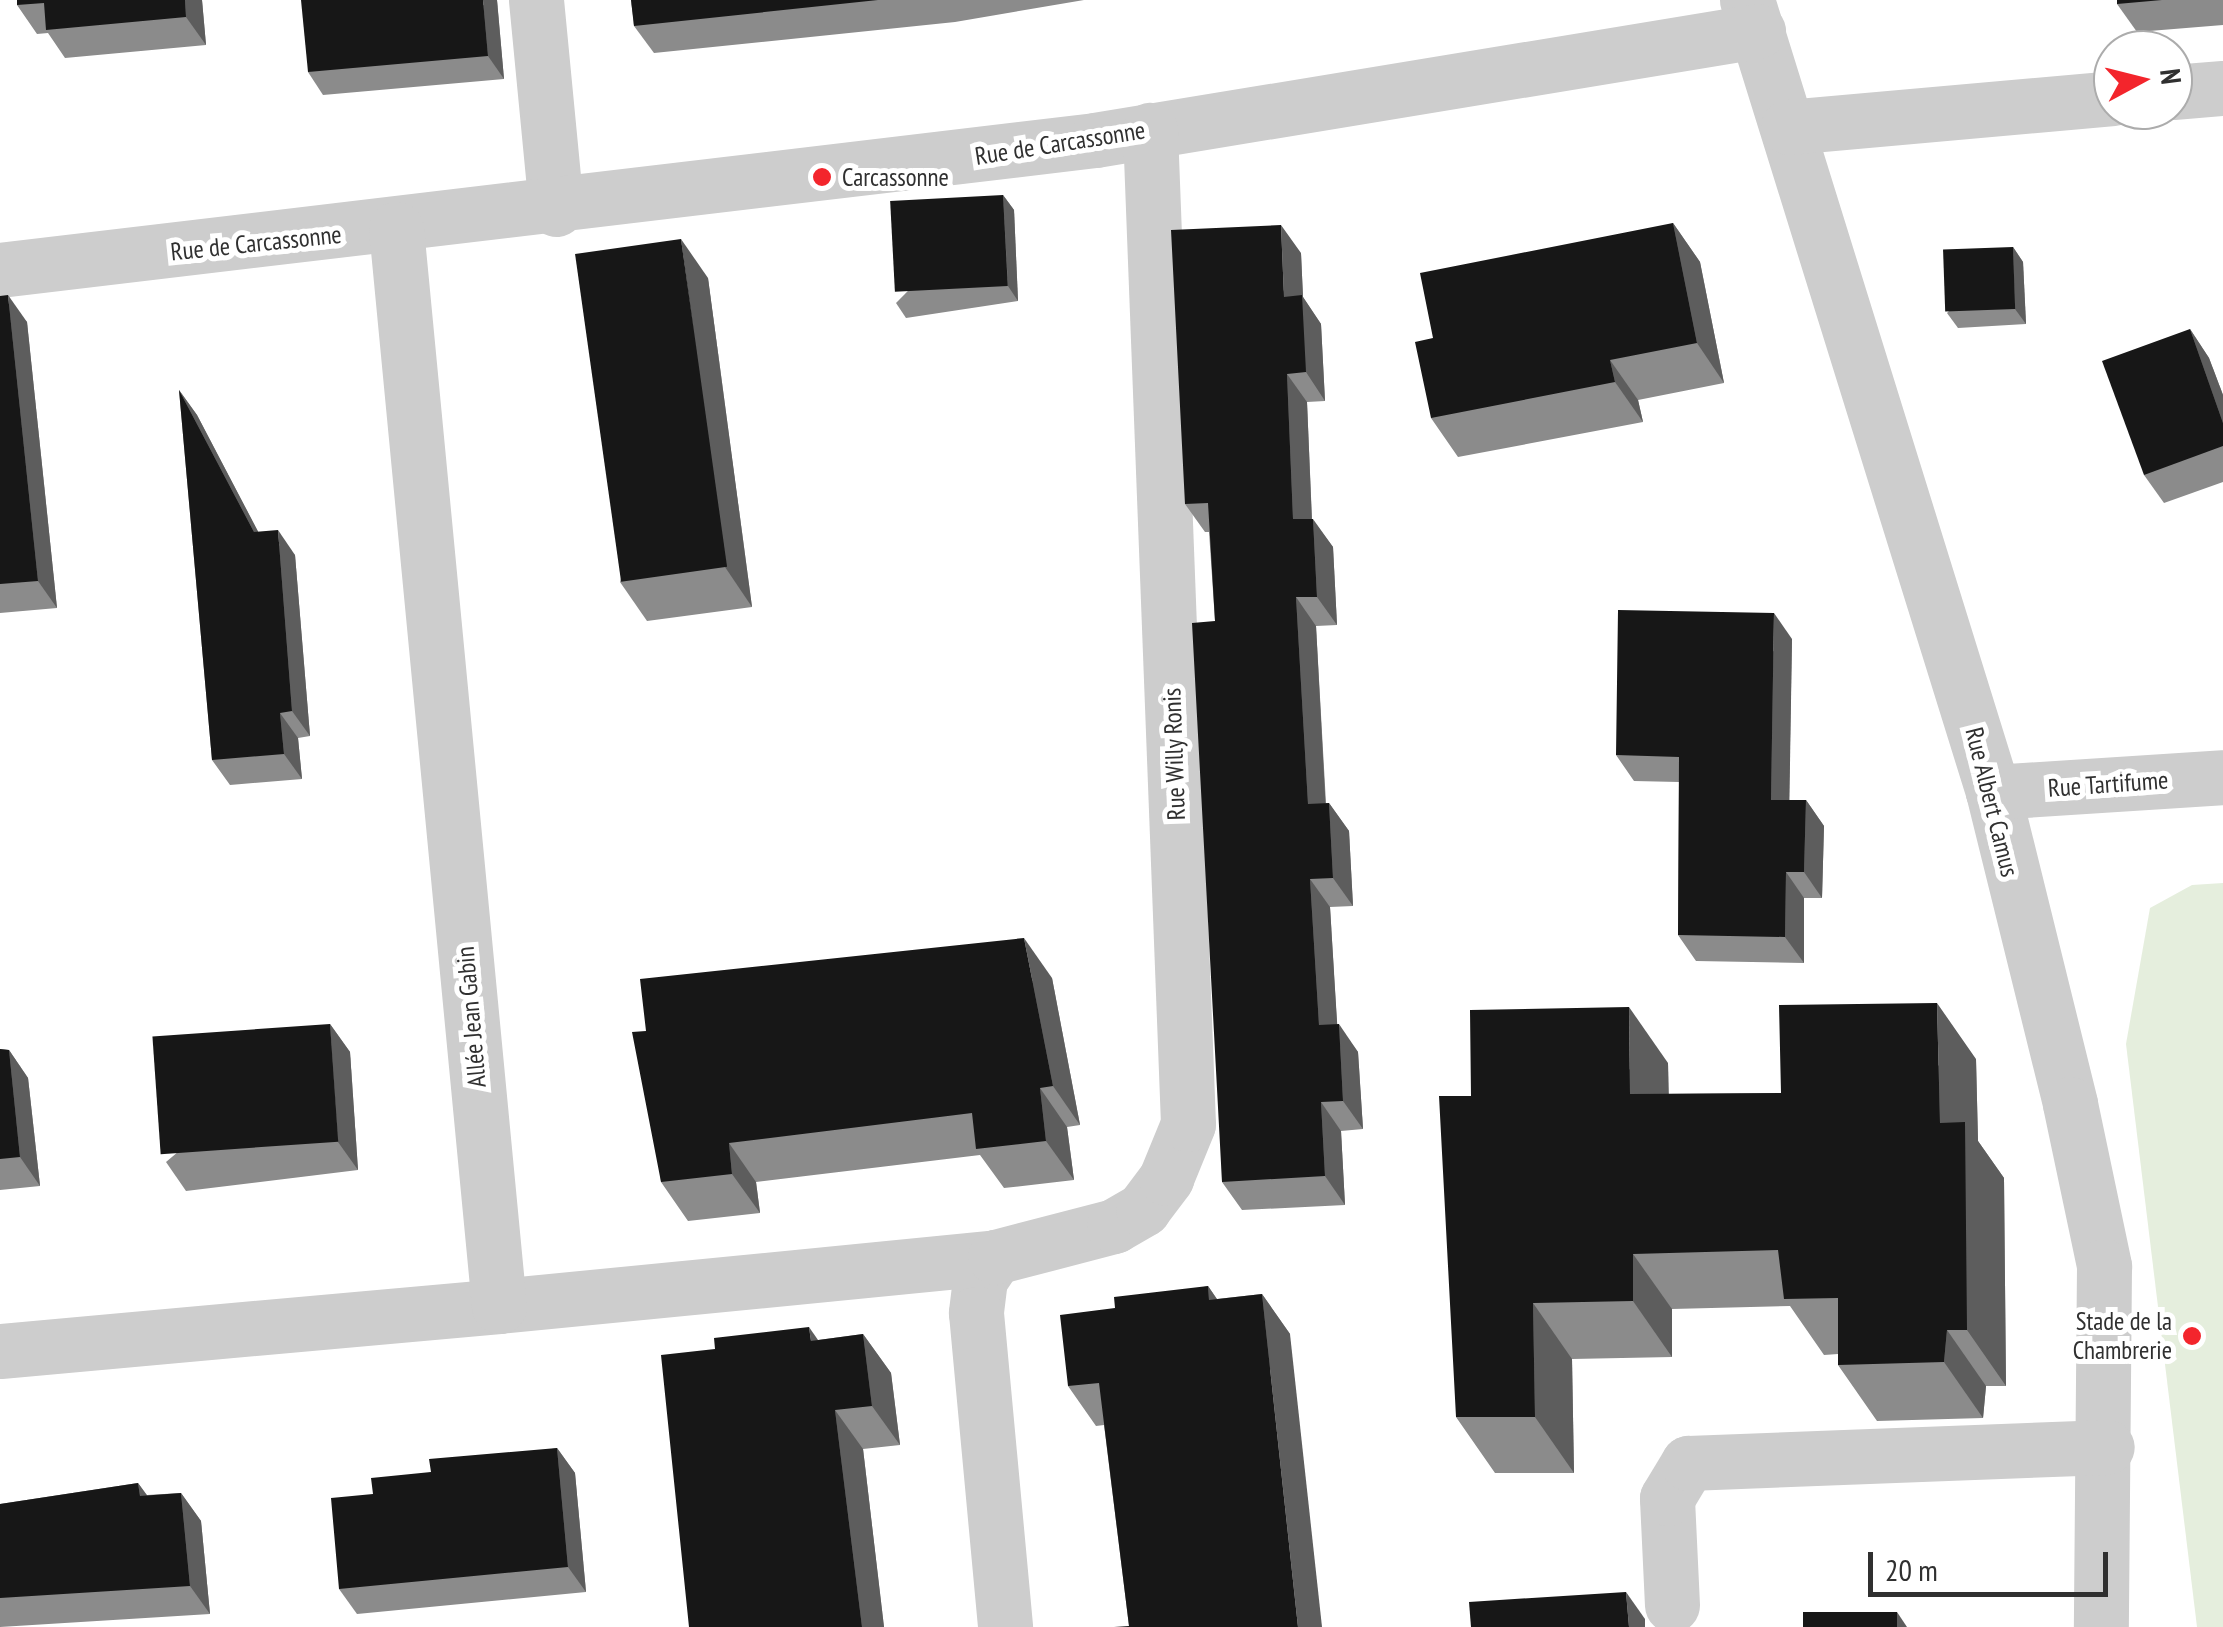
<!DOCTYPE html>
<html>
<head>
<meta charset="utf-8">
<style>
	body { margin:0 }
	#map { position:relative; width:2223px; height:1627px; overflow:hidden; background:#fff; font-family:"PT Sans Narrow",sans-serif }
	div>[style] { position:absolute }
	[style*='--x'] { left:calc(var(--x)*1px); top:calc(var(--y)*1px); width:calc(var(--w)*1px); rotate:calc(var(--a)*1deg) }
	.green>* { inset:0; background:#e5eedd }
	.minor>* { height:55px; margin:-27.5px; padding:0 27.5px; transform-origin:27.5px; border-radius:27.5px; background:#cdcdcd }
	.wall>* { inset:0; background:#8b8b8b }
	.shaded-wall>* { inset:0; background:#5d5d5d }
	.building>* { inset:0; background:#171717; transform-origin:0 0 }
	.dots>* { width:28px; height:28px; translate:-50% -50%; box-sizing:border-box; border:5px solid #fff; border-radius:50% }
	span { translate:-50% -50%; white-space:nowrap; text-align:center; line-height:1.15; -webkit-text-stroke:10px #fff; paint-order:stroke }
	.street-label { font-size:25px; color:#303030 }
	.poi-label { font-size:25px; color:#303030 }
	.left { translate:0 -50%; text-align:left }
	.right { translate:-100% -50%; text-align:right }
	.north { position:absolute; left:2093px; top:30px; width:100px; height:100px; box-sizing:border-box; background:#fff; border:2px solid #acacac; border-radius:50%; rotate:83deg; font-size:28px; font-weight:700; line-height:40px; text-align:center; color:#303030 }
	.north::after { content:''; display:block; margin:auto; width:35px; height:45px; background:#f3252c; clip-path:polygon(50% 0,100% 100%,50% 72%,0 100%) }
	.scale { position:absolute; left:1868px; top:1552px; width:240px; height:45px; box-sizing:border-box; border:5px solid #303030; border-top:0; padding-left:12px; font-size:30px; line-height:35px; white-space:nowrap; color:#303030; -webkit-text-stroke:8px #fff; paint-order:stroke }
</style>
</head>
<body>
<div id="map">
	<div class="green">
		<div style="clip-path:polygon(2223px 883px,2223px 1627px,2197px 1627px,2126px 1044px,2150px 908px,2192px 885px)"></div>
	</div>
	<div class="minor">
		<div style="--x:536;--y:0;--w:210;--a:84.5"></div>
		<div style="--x:1747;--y:0;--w:829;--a:72.74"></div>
		<div style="--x:1993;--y:792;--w:321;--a:76.1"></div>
		<div style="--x:2070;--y:1104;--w:166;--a:78.1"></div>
		<div style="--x:2104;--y:1266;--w:361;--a:90.5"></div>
		<div style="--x:2173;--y:92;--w:50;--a:-4.6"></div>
		<div style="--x:1788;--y:127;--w:326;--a:-5.1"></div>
		<div style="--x:0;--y:270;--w:1103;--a:-6.77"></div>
		<div style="--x:1095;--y:140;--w:672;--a:-9.34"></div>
		<div style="--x:1993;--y:792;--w:230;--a:-3.7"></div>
		<div style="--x:995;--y:1257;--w:27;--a:124"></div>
		<div style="--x:980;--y:1279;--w:34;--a:97"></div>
		<div style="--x:976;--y:1313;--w:315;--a:84.7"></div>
		<div style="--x:499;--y:1306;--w:498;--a:-5.6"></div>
		<div style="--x:995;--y:1257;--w:123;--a:-14.6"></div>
		<div style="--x:1114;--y:1226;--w:34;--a:-30"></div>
		<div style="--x:1143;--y:1209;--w:39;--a:-53"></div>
		<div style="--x:1166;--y:1178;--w:58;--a:-67.8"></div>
		<div style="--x:1188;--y:1124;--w:995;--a:-92.19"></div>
		<div style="--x:0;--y:1351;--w:501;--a:-5.15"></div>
		<div style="--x:499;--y:1306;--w:1082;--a:-95.46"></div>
		<div style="--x:1672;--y:1605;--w:107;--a:-92.7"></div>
		<div style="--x:1667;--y:1498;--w:41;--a:-59"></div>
		<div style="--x:1688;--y:1463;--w:419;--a:-2.2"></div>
	</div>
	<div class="wall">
		<div style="clip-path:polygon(17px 0,202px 0,206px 45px,65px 58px,48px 33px,37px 34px,17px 5px)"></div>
		<div style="clip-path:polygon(497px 0,504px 79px,323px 95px,308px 72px)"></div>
		<div style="clip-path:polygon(631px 0,1084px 0,955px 22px,654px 53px,634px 26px)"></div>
		<div style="clip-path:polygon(2117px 0,2223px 0,2223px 25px,2137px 32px,2117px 4px)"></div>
		<div style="clip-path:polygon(1003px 195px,1014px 210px,1018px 301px,906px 318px,896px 303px)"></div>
		<div style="clip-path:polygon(1673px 223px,1700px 262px,1724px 383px,1638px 400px,1643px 422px,1458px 457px,1431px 418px,1433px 338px)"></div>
		<div style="clip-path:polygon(2013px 247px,2023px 262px,2026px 324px,1958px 328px,1947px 313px)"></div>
		<div style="clip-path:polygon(1301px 253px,1303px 297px,1321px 324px,1325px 401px,1307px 402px,1312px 519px,1333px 547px,1337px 625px,1316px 626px,1326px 803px,1329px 803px,1349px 831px,1353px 906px,1330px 907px,1337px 1024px,1358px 1052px,1363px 1129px,1341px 1131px,1345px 1205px,1242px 1210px,1222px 1182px,1215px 621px,1209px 532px,1205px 532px,1185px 504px)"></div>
		<div style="clip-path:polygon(708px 278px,752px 607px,647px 621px,620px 582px)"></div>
		<div style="clip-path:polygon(0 296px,27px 322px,57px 608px,0 613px)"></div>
		<div style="clip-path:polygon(2190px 329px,2209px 358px,2223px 395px,2223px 482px,2164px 503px,2144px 475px)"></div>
		<div style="clip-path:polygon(179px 390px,197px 415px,258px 532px,295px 555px,310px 736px,298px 738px,302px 779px,230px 785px,212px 760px)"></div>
		<div style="clip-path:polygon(1792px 639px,1789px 800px,1806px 800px,1824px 826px,1822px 898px,1804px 898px,1804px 963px,1696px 961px,1678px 935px,1679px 782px,1634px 781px,1616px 755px)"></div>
		<div style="clip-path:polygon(1052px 978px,1080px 1125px,1067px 1127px,1074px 1180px,1004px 1188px,980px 1155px,756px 1182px,760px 1213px,688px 1221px,661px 1182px,646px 1031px)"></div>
		<div style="clip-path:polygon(330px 1024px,350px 1052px,358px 1170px,186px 1191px,166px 1162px)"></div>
		<div style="clip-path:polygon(0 1049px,9px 1050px,28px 1078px,40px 1186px,0 1190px)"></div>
		<div style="clip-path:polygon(1976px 1059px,1978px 1141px,2004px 1178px,2006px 1386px,1986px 1386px,1983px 1418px,1877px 1421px,1838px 1365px,1838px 1354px,1824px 1355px,1790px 1306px,1672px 1309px,1672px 1357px,1572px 1359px,1574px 1473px,1495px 1473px,1456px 1417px,1471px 1096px,1668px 1063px,1669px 1094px,1781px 1093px)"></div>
		<div style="clip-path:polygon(1208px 1286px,1217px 1299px,1262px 1294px,1290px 1334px,1129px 1626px,1104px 1425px,1096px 1426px,1068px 1386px,1115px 1308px)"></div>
		<div style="clip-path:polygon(863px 1334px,891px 1373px,900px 1445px,863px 1449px,884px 1627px,689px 1627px,818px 1340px)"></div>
		<div style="clip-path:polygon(557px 1448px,575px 1473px,586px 1592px,357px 1614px,339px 1589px,373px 1494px,431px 1472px)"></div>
		<div style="clip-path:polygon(138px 1483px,147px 1495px,181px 1493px,201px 1521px,210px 1614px,0 1627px,0 1504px)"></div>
	</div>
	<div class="shaded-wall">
		<div style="clip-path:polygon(185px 0,202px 0,206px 45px,186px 17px)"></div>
		<div style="clip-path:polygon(483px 0,497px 0,504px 79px,488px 56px)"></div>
		<div style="clip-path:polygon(1003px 195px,1014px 210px,1018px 301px,1008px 286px)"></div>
		<div style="clip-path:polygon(1673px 223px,1700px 262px,1724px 383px,1697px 343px)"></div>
		<div style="clip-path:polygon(1281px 225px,1301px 253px,1303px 297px,1321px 324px,1325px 401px,1306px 372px,1284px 297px)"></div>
		<div style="clip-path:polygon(681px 239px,708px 278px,752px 607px,725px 567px)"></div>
		<div style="clip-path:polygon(2013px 247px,2023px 262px,2026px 324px,2015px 309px)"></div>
		<div style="clip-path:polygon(8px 295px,27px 322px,57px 608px,38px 581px)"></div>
		<div style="clip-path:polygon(2190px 329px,2209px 358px,2223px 395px,2223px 423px)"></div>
		<div style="clip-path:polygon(1610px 360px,1638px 400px,1643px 422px,1615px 382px)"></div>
		<div style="clip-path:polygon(1287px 374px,1307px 402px,1313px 548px,1293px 519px)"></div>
		<div style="clip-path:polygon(179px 390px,197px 415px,272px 558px,254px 532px)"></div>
		<div style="clip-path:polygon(1313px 519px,1333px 547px,1337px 625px,1317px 597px)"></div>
		<div style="clip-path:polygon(278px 530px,295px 555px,310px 736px,292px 711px)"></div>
		<div style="clip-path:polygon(1296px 597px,1316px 626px,1327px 832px,1308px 804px)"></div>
		<div style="clip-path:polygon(1774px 613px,1792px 639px,1789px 826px,1771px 800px)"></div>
		<div style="clip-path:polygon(280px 713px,298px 738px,302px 779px,284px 754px)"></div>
		<div style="clip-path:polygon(1806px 800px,1824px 826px,1822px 898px,1804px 872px)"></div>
		<div style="clip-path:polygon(1329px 803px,1349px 831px,1353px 906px,1333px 878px)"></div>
		<div style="clip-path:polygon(1786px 872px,1804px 898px,1804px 963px,1785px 937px)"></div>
		<div style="clip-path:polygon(1310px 879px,1330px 907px,1339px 1054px,1319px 1025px)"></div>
		<div style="clip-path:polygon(1024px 938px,1052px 978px,1080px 1125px,1053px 1086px)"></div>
		<div style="clip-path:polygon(1937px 1003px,1976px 1059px,1978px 1141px,2004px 1178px,2006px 1386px,1967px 1330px,1940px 1123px)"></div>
		<div style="clip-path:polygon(1629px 1007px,1668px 1063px,1669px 1150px,1630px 1094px)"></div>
		<div style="clip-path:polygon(330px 1024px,350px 1052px,358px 1170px,338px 1142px)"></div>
		<div style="clip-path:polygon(1339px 1024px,1358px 1052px,1363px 1129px,1343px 1101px)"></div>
		<div style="clip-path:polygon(9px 1050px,28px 1078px,40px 1186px,20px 1157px)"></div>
		<div style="clip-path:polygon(1040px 1088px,1067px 1127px,1074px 1180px,1046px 1141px)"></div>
		<div style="clip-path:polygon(1321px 1102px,1341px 1131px,1345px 1205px,1325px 1176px)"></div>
		<div style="clip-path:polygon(729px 1143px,756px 1182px,760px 1213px,732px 1174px)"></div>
		<div style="clip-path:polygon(1633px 1254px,1672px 1309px,1672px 1357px,1633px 1301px)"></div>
		<div style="clip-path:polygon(1208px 1286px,1235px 1326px,1209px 1300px)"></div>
		<div style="clip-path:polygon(1262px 1294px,1290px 1334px,1322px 1627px,1298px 1627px)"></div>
		<div style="clip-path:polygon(1533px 1303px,1572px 1359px,1574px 1473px,1535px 1417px)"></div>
		<div style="clip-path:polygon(809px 1327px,836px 1366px,811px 1341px)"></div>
		<div style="clip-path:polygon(1947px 1330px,1986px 1386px,1983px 1418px,1944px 1362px)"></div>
		<div style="clip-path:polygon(863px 1334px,891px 1373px,900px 1445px,872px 1406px)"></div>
		<div style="clip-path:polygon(835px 1410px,863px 1449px,884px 1627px,862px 1627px)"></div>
		<div style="clip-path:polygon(557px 1448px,575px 1473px,586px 1592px,568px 1567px)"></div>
		<div style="clip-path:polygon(138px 1483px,158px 1511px,140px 1496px)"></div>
		<div style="clip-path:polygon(181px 1493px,201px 1521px,210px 1614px,190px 1586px)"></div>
		<div style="clip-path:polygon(1626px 1592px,1645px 1619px,1645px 1627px,1629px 1627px)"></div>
		<div style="clip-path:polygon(1897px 1612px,1907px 1627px,1897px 1627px)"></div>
	</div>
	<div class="building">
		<div style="clip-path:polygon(17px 0,185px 0,186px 17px,46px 30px,44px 3px,17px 5px)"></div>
		<div style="clip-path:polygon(301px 0,483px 0,488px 56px,308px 72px)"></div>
		<div style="clip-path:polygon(631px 0,878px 0,634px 26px)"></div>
		<div style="clip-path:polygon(2117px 0,2162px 0,2117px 4px)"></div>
		<div style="left:1003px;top:195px;width:91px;height:113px;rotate:87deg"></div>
		<div style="clip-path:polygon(1673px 223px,1697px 343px,1610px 360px,1615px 382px,1431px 418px,1415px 342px,1433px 338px,1420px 273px)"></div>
		<div style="clip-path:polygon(1281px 225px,1284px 297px,1302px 295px,1306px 372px,1287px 374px,1293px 519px,1313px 519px,1317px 597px,1296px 597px,1308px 804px,1329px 803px,1333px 878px,1310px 879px,1319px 1025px,1339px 1024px,1343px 1101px,1321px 1102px,1325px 1176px,1222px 1182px,1192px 623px,1215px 621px,1208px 503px,1185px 504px,1171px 230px)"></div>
		<div style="left:681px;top:239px;width:331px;height:107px;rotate:82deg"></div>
		<div style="left:2013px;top:247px;width:62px;height:70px;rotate:88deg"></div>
		<div style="clip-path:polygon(8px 295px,38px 581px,0 584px,0 296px)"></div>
		<div style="clip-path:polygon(2190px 329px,2223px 423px,2223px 446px,2144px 475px,2102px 361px)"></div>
		<div style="clip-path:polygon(179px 390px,254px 532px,278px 530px,292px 711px,280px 713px,284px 754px,212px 760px)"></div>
		<div style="clip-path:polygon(1618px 610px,1774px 613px,1771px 800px,1806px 800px,1804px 872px,1786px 872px,1785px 937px,1678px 935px,1679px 757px,1616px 755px)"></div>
		<div style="clip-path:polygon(1024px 938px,1053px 1086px,1040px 1088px,1046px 1141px,976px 1149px,972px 1113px,729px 1143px,732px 1174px,661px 1182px,632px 1032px,646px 1031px,640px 979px)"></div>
		<div style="clip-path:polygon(1937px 1003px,1940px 1123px,1965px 1122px,1967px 1330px,1947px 1330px,1944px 1362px,1838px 1365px,1838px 1298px,1784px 1299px,1778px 1250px,1633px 1254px,1633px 1301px,1533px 1303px,1535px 1417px,1456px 1417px,1439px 1096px,1471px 1096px,1470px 1010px,1629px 1007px,1630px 1094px,1781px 1093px,1779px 1005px)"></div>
		<div style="left:330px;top:1024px;width:118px;height:178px;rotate:86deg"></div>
		<div style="clip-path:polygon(0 1049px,9px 1050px,20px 1157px,0 1159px)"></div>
		<div style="clip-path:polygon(1208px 1286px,1209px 1300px,1262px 1294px,1298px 1627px,1114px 1627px,1129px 1626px,1099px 1383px,1068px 1386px,1060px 1315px,1115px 1308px,1114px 1297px)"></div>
		<div style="clip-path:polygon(809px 1327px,811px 1341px,863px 1334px,872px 1406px,835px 1410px,862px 1627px,689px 1627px,661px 1355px,715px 1349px,714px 1338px)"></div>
		<div style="clip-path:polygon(557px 1448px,568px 1567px,339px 1589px,331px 1498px,373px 1494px,371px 1478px,431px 1472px,429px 1459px)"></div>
		<div style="clip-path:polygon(138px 1483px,140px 1496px,181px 1493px,190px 1586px,0 1598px,0 1504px)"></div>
		<div style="clip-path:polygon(1626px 1592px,1629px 1627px,1471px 1627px,1469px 1602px)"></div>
		<div style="left:1897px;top:1612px;width:15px;height:94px;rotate:90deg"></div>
	</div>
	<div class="dots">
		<div style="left:822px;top:177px;background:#f3252c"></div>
		<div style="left:2192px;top:1336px;background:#f3252c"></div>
	</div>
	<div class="street-label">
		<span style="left:1060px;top:143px;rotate:-9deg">Rue de Carcassonne</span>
		<span style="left:256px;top:243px;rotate:-6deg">Rue de Carcassonne</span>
		<span style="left:1174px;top:754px;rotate:-92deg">Rue Willy Ronis</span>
		<span style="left:2108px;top:784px;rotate:-4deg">Rue Tartifume</span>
		<span style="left:1992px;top:802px;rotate:76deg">Rue Albert Camus</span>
		<span style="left:471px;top:1017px;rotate:-95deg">Allée Jean Gabin</span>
	</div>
	<div class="poi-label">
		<span class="left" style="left:842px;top:177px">Carcassonne</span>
		<span class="right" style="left:2172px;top:1336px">Stade de la<br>Chambrerie</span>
	</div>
	<div class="north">N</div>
	<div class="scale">20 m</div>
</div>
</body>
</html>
